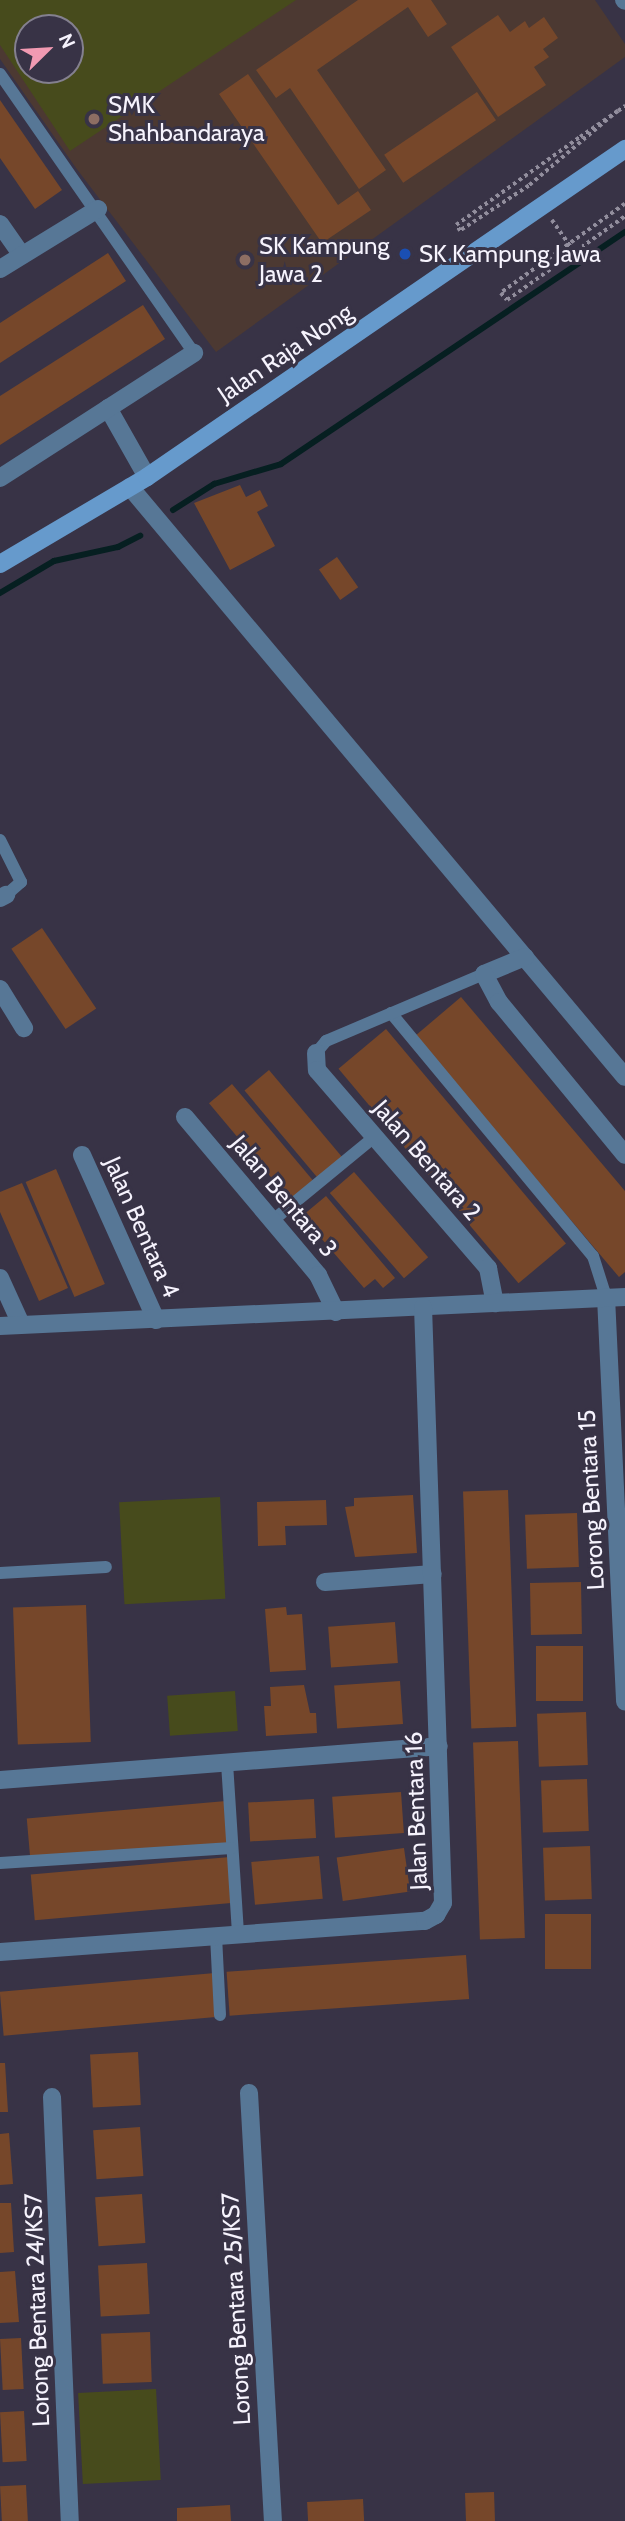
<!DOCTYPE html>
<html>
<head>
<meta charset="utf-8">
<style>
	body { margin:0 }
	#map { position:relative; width:625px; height:2521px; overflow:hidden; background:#383346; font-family:Cabin,sans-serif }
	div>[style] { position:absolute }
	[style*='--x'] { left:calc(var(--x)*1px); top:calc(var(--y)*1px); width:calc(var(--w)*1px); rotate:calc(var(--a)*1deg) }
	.education>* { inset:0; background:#4c3932 }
	.green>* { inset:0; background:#474b1c; transform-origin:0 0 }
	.stream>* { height:6px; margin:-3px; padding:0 3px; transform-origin:3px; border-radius:3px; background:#061f21 }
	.building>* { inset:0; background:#76472a; transform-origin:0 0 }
	.path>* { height:3.5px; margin-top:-1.75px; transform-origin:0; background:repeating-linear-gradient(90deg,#928e9d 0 3.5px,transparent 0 7px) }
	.lane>* { height:12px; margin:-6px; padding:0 6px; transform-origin:6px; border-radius:6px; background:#577796 }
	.street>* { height:18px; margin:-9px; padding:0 9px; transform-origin:9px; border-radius:9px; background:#577796 }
	.secondary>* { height:18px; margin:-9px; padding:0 9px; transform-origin:9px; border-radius:9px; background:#669acc }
	.dots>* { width:19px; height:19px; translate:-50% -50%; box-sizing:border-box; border:4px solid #383346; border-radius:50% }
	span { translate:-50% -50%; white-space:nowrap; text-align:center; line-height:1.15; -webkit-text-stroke:6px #383346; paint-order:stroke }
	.poi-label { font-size:24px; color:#f6f3fd }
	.left { translate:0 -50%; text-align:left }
	.street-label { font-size:24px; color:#f6f3fd }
	.north { position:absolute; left:14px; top:14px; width:70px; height:70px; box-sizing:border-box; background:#383346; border:2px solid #84808f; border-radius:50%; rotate:66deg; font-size:19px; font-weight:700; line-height:28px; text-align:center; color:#f6f3fd }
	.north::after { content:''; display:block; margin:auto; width:24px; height:32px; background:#f19ab2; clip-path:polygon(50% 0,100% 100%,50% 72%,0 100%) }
</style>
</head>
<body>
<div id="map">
	<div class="education">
		<div style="clip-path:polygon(evenodd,0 0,595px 0,625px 44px,625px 57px,216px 352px,76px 168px,0 59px,0 0,28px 28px,70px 28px,70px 70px,28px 70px,28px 28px)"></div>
	</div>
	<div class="green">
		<div style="clip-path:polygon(evenodd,0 0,296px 0,70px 151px,0 45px,0 0,28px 28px,70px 28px,70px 70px,28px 70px,28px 28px)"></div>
		<div style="left:220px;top:1497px;width:102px;height:101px;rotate:87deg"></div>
		<div style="left:235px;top:1691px;width:40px;height:68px;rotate:86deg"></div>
		<div style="left:156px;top:2389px;width:91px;height:78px;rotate:87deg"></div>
	</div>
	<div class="stream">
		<div style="--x:173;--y:510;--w:49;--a:-32.4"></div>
		<div style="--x:214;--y:484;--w:70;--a:-16.6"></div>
		<div style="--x:281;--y:464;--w:415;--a:-34"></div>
		<div style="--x:0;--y:593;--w:63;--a:-30.7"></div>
		<div style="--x:54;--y:561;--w:66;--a:-12.3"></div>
		<div style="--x:118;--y:547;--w:25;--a:-27"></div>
	</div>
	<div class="building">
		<div style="clip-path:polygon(358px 0,431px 0,447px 24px,428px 37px,408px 7px,317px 70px,386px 170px,359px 189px,290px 88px,276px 98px,256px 70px)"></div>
		<div style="clip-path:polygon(498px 15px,510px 32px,525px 21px,529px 28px,544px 17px,558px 38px,543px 49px,549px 57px,534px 67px,546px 85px,498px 117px,451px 47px)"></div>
		<div style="clip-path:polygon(248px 74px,338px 205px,358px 191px,371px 210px,322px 243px,219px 94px)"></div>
		<div style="left:477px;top:92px;width:34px;height:112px;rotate:56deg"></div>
		<div style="clip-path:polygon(0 100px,62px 190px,35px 209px,0 158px)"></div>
		<div style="clip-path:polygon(108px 253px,126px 281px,0 363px,0 323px)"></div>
		<div style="clip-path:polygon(143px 305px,165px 339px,0 445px,0 396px)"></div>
		<div style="clip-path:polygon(240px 485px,246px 497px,260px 490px,268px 506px,257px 512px,275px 546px,230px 570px,194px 503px)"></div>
		<div style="left:337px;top:557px;width:37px;height:22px;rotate:55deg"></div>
		<div style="left:42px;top:928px;width:97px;height:37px;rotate:56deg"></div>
		<div style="clip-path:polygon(461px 997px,625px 1191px,625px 1272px,619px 1277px,415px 1036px)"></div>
		<div style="left:386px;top:1029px;width:280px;height:62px;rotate:50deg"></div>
		<div style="left:269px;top:1070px;width:114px;height:32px;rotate:50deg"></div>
		<div style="left:232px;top:1084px;width:128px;height:30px;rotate:50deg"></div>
		<div style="left:56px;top:1169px;width:125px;height:33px;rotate:67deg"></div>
		<div style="left:354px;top:1172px;width:113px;height:32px;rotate:49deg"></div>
		<div style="clip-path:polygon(22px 1183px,68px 1288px,39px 1301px,0 1212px,0 1192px)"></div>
		<div style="clip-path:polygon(326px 1196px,395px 1278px,383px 1288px,375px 1279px,364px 1288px,302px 1216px)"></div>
		<div style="left:508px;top:1490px;width:237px;height:45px;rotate:88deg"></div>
		<div style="clip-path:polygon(413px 1495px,417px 1553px,355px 1557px,345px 1507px,354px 1506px,354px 1498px)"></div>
		<div style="clip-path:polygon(326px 1500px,327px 1525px,285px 1526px,286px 1545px,258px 1546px,257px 1502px)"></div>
		<div style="left:577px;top:1513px;width:54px;height:52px;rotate:88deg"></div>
		<div style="left:581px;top:1582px;width:52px;height:51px;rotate:89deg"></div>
		<div style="left:86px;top:1605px;width:137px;height:73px;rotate:88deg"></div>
		<div style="clip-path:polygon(286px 1607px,287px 1615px,302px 1614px,306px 1670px,270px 1672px,265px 1609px)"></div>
		<div style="left:395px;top:1622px;width:41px;height:67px;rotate:86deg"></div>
		<div style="left:536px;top:1646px;width:47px;height:55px"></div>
		<div style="left:400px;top:1681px;width:43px;height:66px;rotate:86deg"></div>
		<div style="clip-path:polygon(304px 1685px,310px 1713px,316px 1713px,317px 1733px,266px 1736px,264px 1706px,271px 1706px,270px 1687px)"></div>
		<div style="left:586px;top:1712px;width:53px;height:49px;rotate:88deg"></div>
		<div style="left:518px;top:1741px;width:197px;height:45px;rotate:88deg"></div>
		<div style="left:587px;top:1779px;width:52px;height:46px;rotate:88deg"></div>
		<div style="left:401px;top:1792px;width:41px;height:69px;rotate:86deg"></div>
		<div style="left:314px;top:1799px;width:39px;height:66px;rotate:87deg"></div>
		<div style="left:226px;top:1801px;width:42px;height:200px;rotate:85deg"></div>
		<div style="left:590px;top:1846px;width:53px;height:47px;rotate:88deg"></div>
		<div style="left:404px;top:1848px;width:44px;height:68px;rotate:82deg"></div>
		<div style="left:319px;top:1856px;width:43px;height:68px;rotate:85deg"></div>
		<div style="left:230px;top:1857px;width:46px;height:200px;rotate:85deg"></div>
		<div style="left:545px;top:1914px;width:46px;height:55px"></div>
		<div style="left:466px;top:1955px;width:44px;height:240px;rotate:86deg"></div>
		<div style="left:215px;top:1973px;width:44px;height:216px;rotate:85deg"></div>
		<div style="left:138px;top:2052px;width:53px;height:48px;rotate:87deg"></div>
		<div style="clip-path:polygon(0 2063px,5px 2063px,8px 2112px,0 2112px)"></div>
		<div style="left:140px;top:2127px;width:49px;height:47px;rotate:86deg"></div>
		<div style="clip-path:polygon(9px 2133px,13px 2184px,0 2185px,0 2134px)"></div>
		<div style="left:142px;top:2194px;width:49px;height:47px;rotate:86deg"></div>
		<div style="clip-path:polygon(0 2203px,11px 2203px,14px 2252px,0 2253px)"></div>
		<div style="left:147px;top:2263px;width:51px;height:49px;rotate:87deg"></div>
		<div style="clip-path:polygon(15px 2271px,19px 2322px,0 2323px,0 2272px)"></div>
		<div style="left:150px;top:2332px;width:50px;height:49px;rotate:88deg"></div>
		<div style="left:21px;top:2338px;width:51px;height:21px;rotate:87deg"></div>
		<div style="left:24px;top:2411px;width:50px;height:24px;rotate:87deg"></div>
		<div style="left:26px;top:2485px;width:36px;height:26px;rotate:87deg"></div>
		<div style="left:494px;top:2492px;width:29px;height:29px;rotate:88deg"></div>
		<div style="left:363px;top:2499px;width:22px;height:56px;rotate:87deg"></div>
		<div style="clip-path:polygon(230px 2505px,231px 2521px,177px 2521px,177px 2508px)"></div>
	</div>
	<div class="path">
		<div style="--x:618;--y:111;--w:116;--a:139.9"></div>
		<div style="--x:529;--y:186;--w:82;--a:146.9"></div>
		<div style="--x:460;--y:231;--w:7;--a:-124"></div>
		<div style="--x:456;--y:225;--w:152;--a:-35.4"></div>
		<div style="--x:580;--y:137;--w:46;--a:-34.4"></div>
		<div style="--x:618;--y:111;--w:9;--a:-36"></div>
		<div style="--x:625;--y:204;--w:153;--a:144.3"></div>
		<div style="--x:501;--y:293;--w:9;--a:49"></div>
		<div style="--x:507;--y:300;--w:145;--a:-35.4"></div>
		<div style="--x:552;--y:220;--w:33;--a:55"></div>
	</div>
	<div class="lane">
		<div style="--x:0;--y:74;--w:340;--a:55.2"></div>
		<div style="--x:0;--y:840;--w:47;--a:63.4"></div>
		<div style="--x:21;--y:882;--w:20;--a:139"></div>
		<div style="--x:391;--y:1013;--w:316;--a:50.3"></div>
		<div style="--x:593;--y:1256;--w:43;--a:72.4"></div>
		<div style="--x:316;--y:1053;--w:16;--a:-50"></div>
		<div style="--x:326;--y:1041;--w:172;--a:-23"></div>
		<div style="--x:272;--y:1221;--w:131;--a:-39.4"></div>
		<div style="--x:0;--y:1573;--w:106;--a:-3.2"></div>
		<div style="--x:227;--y:1763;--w:172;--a:86.3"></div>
		<div style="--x:0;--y:1863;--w:232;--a:-3.7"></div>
		<div style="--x:216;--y:1936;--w:79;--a:87.1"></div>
	</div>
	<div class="street">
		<div style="--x:624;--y:0;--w:1;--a:45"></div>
		<div style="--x:0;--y:224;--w:38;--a:55"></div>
		<div style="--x:0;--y:269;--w:115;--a:-31.5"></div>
		<div style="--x:108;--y:408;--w:79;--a:60.5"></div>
		<div style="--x:0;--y:478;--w:231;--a:-32.8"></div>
		<div style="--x:130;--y:487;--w:770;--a:50"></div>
		<div style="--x:0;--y:898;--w:7;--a:-27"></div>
		<div style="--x:525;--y:957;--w:44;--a:157.5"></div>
		<div style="--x:484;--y:974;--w:32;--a:62"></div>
		<div style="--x:499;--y:1002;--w:198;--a:50.5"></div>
		<div style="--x:0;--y:989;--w:46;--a:58.4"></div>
		<div style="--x:316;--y:1053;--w:17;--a:87"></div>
		<div style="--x:317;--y:1070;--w:262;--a:49.2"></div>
		<div style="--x:488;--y:1268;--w:36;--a:79"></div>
		<div style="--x:185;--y:1117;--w:207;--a:49.9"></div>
		<div style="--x:318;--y:1275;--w:41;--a:64.1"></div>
		<div style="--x:82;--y:1155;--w:181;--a:65.8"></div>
		<div style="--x:0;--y:1278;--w:51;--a:65.5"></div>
		<div style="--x:606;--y:1297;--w:405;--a:87.3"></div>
		<div style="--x:0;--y:1326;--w:626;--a:-2.66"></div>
		<div style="--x:325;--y:1582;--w:108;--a:-4.2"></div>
		<div style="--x:0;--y:1780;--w:440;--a:-4.4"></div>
		<div style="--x:0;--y:1952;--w:426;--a:-4.2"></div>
		<div style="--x:425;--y:1921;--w:13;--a:-29"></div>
		<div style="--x:436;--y:1915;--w:14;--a:-60"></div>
		<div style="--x:443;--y:1903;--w:596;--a:-91.92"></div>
		<div style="--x:249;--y:2093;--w:429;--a:86.8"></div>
		<div style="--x:52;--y:2097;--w:424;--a:87.6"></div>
	</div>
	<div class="secondary">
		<div style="--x:0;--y:564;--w:171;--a:-30.6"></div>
		<div style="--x:147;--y:477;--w:580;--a:-34.46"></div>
	</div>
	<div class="dots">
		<div style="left:94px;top:119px;background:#8d6e63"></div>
		<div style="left:405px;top:254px;background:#1a4fb4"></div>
		<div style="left:245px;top:260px;background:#8d6e63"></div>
	</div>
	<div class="poi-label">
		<span class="left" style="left:108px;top:119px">SMK<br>Shahbandaraya</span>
		<span class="left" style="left:259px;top:260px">SK Kampung<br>Jawa 2</span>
		<span class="left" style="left:419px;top:254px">SK Kampung Jawa</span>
	</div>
	<div class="street-label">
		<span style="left:285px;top:353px;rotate:-34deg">Jalan Raja Nong</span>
		<span style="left:427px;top:1160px;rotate:49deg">Jalan Bentara 2</span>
		<span style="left:284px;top:1196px;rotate:50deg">Jalan Bentara 3</span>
		<span style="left:142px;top:1227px;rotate:66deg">Jalan Bentara 4</span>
		<span style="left:591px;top:1500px;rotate:-93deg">Lorong Bentara 15</span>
		<span style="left:416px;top:1811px;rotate:-92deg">Jalan Bentara 16</span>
		<span style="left:236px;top:2309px;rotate:-93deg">Lorong Bentara 25/KS7</span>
		<span style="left:37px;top:2310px;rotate:-92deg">Lorong Bentara 24/KS7</span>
	</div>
	<div class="north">N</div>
</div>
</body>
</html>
